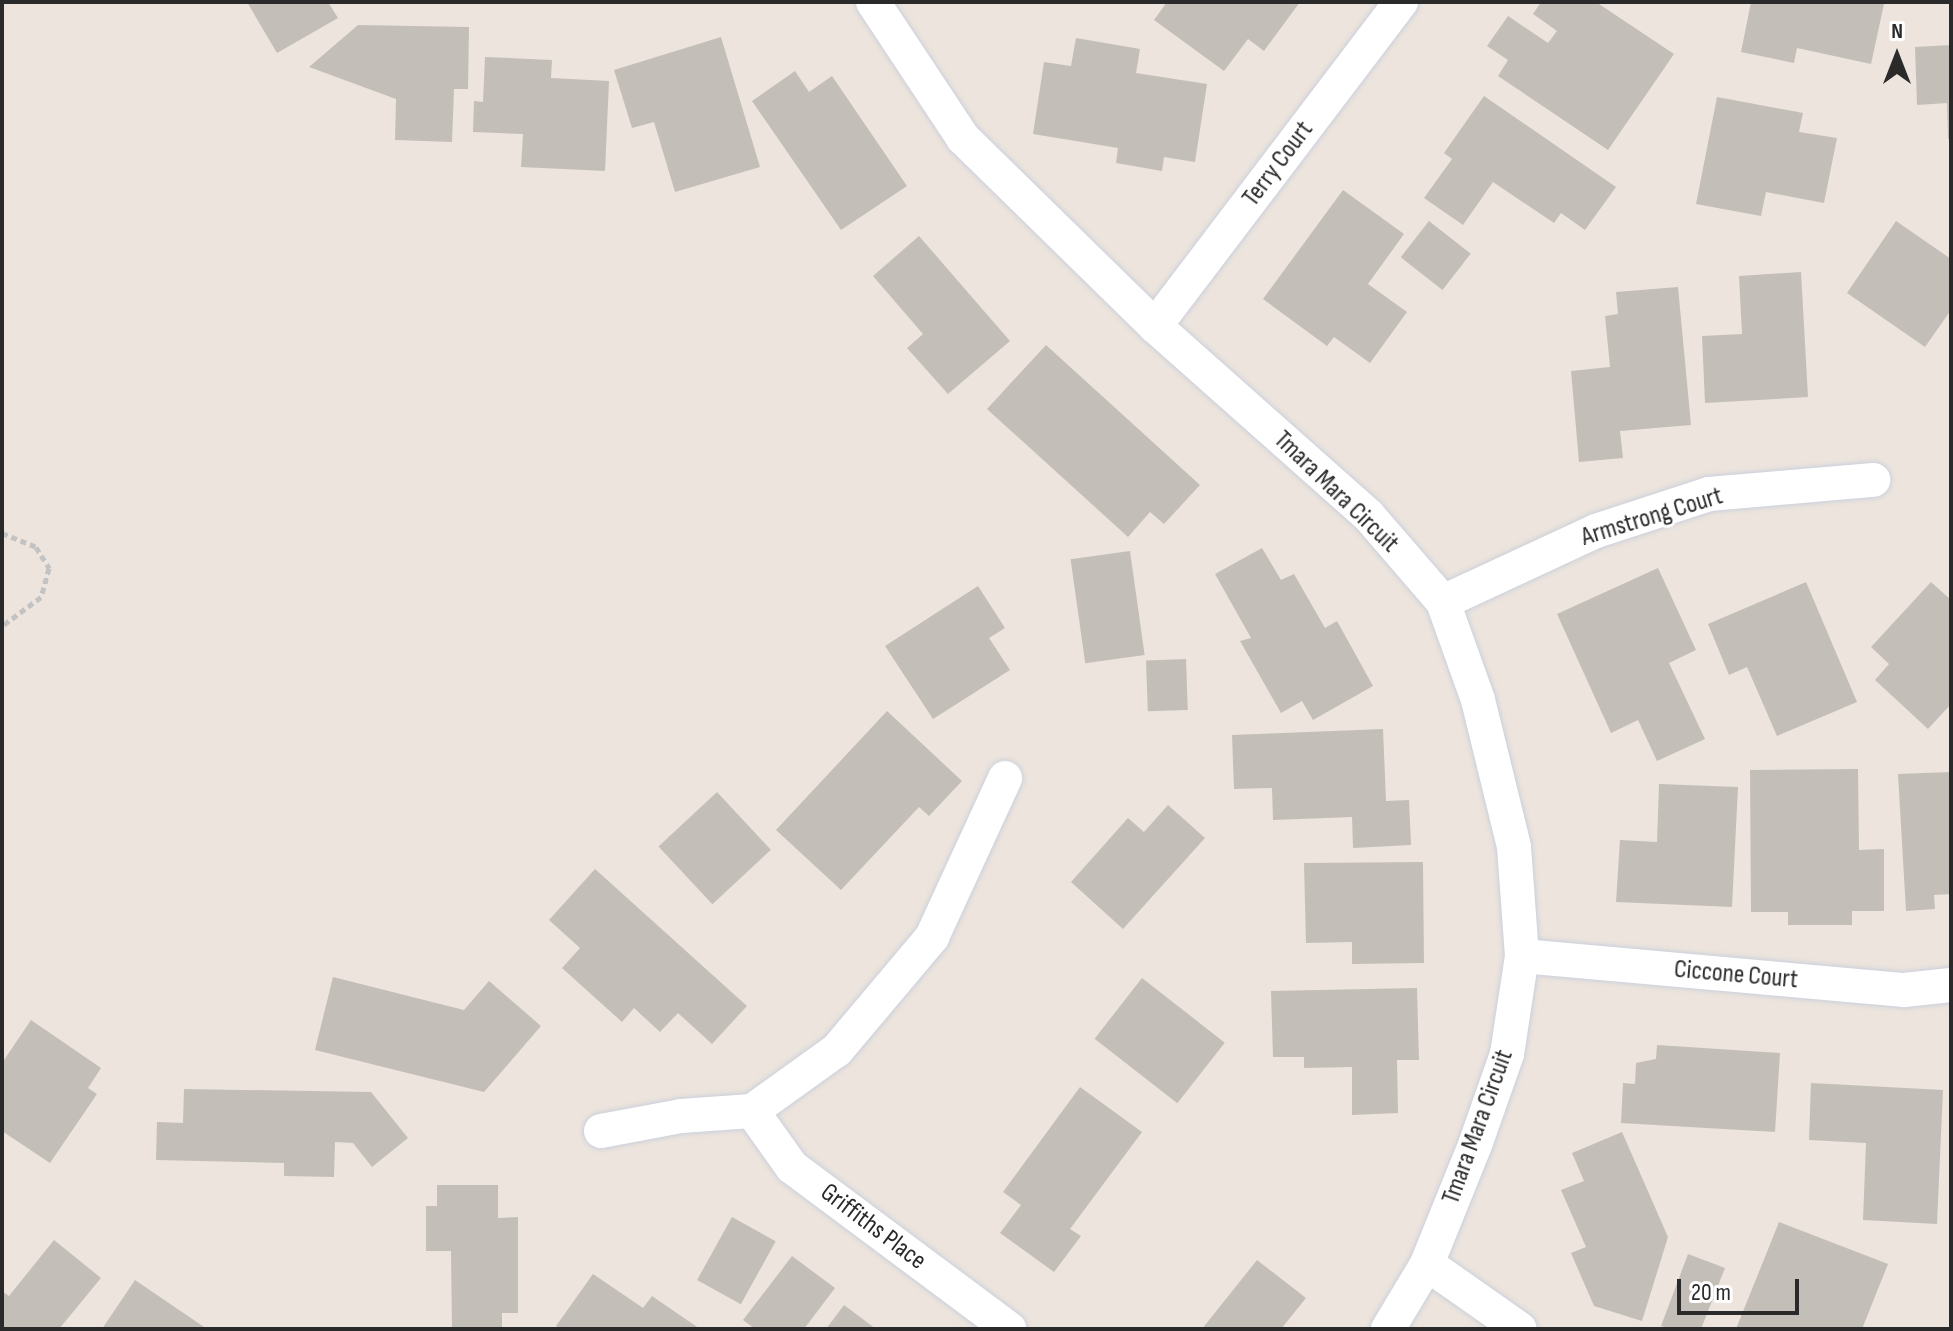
<!DOCTYPE html>
<html>
<head>
<meta charset="utf-8">
<style>
	body { margin:0 }
	#map { position:relative; width:1953px; height:1331px; overflow:hidden; background:#ece4dd; font-family:"Sofia Sans Condensed",sans-serif }
	div>[style] { position:absolute }
	[style*='--x'] { left:calc(var(--x)*1px); top:calc(var(--y)*1px); width:calc(var(--w)*1px); rotate:calc(var(--a)*1deg) }
	.building>* { inset:0; background:#c4beb9; transform-origin:0 0 }
	.path>* { height:5px; margin-top:-2.5px; transform-origin:0; background:repeating-linear-gradient(90deg,#c3c3c3 0 6px,transparent 0 10px) }
	.roads { filter:drop-shadow(0 0 2px #cbd0db) drop-shadow(0 0 2px #cbd0db) }
	.street>* { height:34px; margin:-17px; padding:0 17px; transform-origin:17px; border-radius:17px; background:#fff }
	span { translate:-50% -50%; white-space:nowrap; text-align:center; line-height:1.15; -webkit-text-stroke:6px #fff; paint-order:stroke }
	.street-label { font-size:26px; color:#2a2a2a }
	.frame { position:absolute; inset:0; border:4px solid #2a2a2a; pointer-events:none }
	.north { position:absolute; left:1857px; top:16px; width:80px; height:80px; -webkit-text-stroke:6px #fff; paint-order:stroke; rotate:0deg; font-size:22px; font-weight:700; line-height:32px; text-align:center; color:#2a2a2a }
	.north::after { content:''; display:block; margin:auto; width:28px; height:36px; background:#2a2a2a; clip-path:polygon(50% 0,100% 100%,50% 72%,0 100%) }
	.scale { position:absolute; left:1677px; top:1279px; width:122px; height:36px; box-sizing:border-box; border:4px solid #2a2a2a; border-top:0; padding-left:10px; font-size:24px; line-height:28px; white-space:nowrap; color:#2a2a2a; -webkit-text-stroke:6px #fff; paint-order:stroke }
</style>
</head>
<body>
<div id="map">
	<div class="building">
		<div style="clip-path:polygon(247px 2px,328px 2px,338px 18px,277px 53px)"></div>
		<div style="clip-path:polygon(1167px 2px,1300px 2px,1264px 51px,1248px 39px,1224px 71px,1154px 20px)"></div>
		<div style="clip-path:polygon(1541px 2px,1596px 2px,1674px 54px,1608px 150px,1498px 76px,1508px 60px,1487px 46px,1508px 16px,1548px 43px,1557px 31px,1533px 14px)"></div>
		<div style="clip-path:polygon(1751px 2px,1884px 4px,1871px 64px,1797px 48px,1794px 63px,1741px 52px)"></div>
		<div style="clip-path:polygon(358px 25px,469px 27px,468px 89px,454px 89px,452px 142px,395px 140px,396px 99px,309px 67px)"></div>
		<div style="clip-path:polygon(721px 37px,760px 167px,675px 192px,654px 122px,632px 128px,614px 70px)"></div>
		<div style="clip-path:polygon(1076px 38px,1140px 49px,1136px 73px,1207px 84px,1195px 162px,1164px 157px,1162px 171px,1116px 163px,1118px 148px,1033px 134px,1044px 62px,1071px 66px)"></div>
		<div style="clip-path:polygon(1951px 45px,1951px 139px,1948px 139px,1947px 103px,1917px 105px,1915px 47px)"></div>
		<div style="clip-path:polygon(485px 57px,552px 60px,551px 78px,609px 81px,605px 171px,521px 167px,523px 134px,473px 132px,474px 101px,483px 102px)"></div>
		<div style="clip-path:polygon(795px 71px,809px 92px,832px 76px,907px 186px,841px 230px,752px 101px)"></div>
		<div style="clip-path:polygon(1484px 96px,1616px 187px,1585px 230px,1561px 213px,1554px 223px,1493px 182px,1463px 225px,1424px 198px,1452px 159px,1444px 153px)"></div>
		<div style="clip-path:polygon(1717px 97px,1803px 113px,1799px 132px,1837px 138px,1824px 203px,1766px 192px,1761px 216px,1696px 204px)"></div>
		<div style="clip-path:polygon(1343px 190px,1404px 234px,1368px 284px,1407px 312px,1370px 363px,1334px 337px,1327px 346px,1263px 299px)"></div>
		<div style="left:1429px;top:221px;width:53px;height:46px;rotate:38deg"></div>
		<div style="clip-path:polygon(1896px 221px,1951px 259px,1951px 310px,1925px 347px,1847px 293px)"></div>
		<div style="clip-path:polygon(919px 236px,1010px 341px,948px 394px,907px 348px,923px 334px,873px 276px)"></div>
		<div style="clip-path:polygon(1801px 272px,1808px 397px,1705px 403px,1702px 336px,1742px 334px,1739px 276px)"></div>
		<div style="clip-path:polygon(1678px 287px,1691px 425px,1620px 431px,1623px 458px,1579px 462px,1571px 371px,1610px 367px,1605px 316px,1618px 314px,1616px 292px)"></div>
		<div style="clip-path:polygon(1046px 345px,1200px 485px,1164px 524px,1150px 512px,1128px 537px,987px 409px)"></div>
		<div style="clip-path:polygon(1262px 548px,1281px 580px,1294px 574px,1325px 628px,1337px 621px,1373px 686px,1313px 720px,1302px 701px,1281px 713px,1240px 641px,1251px 638px,1215px 574px)"></div>
		<div style="left:1130px;top:551px;width:105px;height:60px;rotate:82deg"></div>
		<div style="clip-path:polygon(1658px 568px,1696px 650px,1669px 663px,1705px 739px,1657px 761px,1638px 720px,1611px 733px,1557px 614px)"></div>
		<div style="clip-path:polygon(1806px 582px,1857px 702px,1777px 736px,1747px 667px,1729px 675px,1708px 624px)"></div>
		<div style="clip-path:polygon(1931px 582px,1951px 600px,1951px 704px,1928px 729px,1875px 680px,1889px 664px,1871px 647px)"></div>
		<div style="clip-path:polygon(978px 586px,1005px 628px,989px 638px,1010px 670px,933px 719px,885px 646px)"></div>
		<div style="left:1186px;top:659px;width:51px;height:40px;rotate:88deg"></div>
		<div style="clip-path:polygon(887px 711px,962px 781px,929px 816px,919px 807px,841px 890px,776px 830px)"></div>
		<div style="clip-path:polygon(1383px 729px,1386px 801px,1409px 800px,1411px 845px,1353px 848px,1352px 817px,1273px 820px,1272px 788px,1234px 789px,1232px 735px)"></div>
		<div style="clip-path:polygon(1858px 769px,1859px 850px,1884px 849px,1884px 911px,1852px 911px,1852px 925px,1788px 925px,1788px 912px,1751px 912px,1750px 770px)"></div>
		<div style="clip-path:polygon(1951px 772px,1951px 894px,1934px 895px,1935px 909px,1906px 911px,1898px 774px)"></div>
		<div style="clip-path:polygon(1659px 784px,1738px 787px,1732px 907px,1616px 902px,1620px 840px,1657px 842px)"></div>
		<div style="left:717px;top:792px;width:79px;height:80px;rotate:47deg"></div>
		<div style="clip-path:polygon(1168px 805px,1205px 838px,1123px 929px,1071px 882px,1128px 818px,1144px 832px)"></div>
		<div style="clip-path:polygon(1423px 862px,1424px 963px,1352px 964px,1352px 942px,1306px 943px,1304px 863px)"></div>
		<div style="clip-path:polygon(595px 869px,747px 1006px,712px 1044px,678px 1013px,660px 1032px,634px 1008px,622px 1022px,562px 968px,580px 948px,549px 920px)"></div>
		<div style="clip-path:polygon(333px 977px,464px 1010px,489px 981px,541px 1026px,484px 1092px,315px 1050px)"></div>
		<div style="left:1142px;top:978px;width:105px;height:77px;rotate:38deg"></div>
		<div style="clip-path:polygon(1417px 988px,1419px 1060px,1397px 1060px,1398px 1113px,1352px 1115px,1352px 1067px,1304px 1068px,1304px 1057px,1273px 1057px,1271px 991px)"></div>
		<div style="clip-path:polygon(31px 1020px,101px 1068px,88px 1088px,97px 1094px,50px 1163px,2px 1131px,2px 1063px)"></div>
		<div style="clip-path:polygon(1657px 1045px,1780px 1053px,1775px 1132px,1621px 1123px,1623px 1083px,1635px 1084px,1636px 1063px,1656px 1059px)"></div>
		<div style="clip-path:polygon(1811px 1083px,1943px 1090px,1937px 1224px,1863px 1220px,1866px 1143px,1809px 1140px)"></div>
		<div style="clip-path:polygon(1080px 1087px,1142px 1132px,1070px 1229px,1081px 1236px,1054px 1272px,1000px 1233px,1021px 1205px,1003px 1192px)"></div>
		<div style="clip-path:polygon(184px 1089px,371px 1092px,408px 1138px,372px 1167px,353px 1143px,335px 1142px,334px 1177px,284px 1176px,284px 1163px,156px 1160px,157px 1122px,183px 1123px)"></div>
		<div style="clip-path:polygon(1622px 1132px,1668px 1237px,1642px 1321px,1594px 1306px,1571px 1253px,1586px 1247px,1561px 1190px,1584px 1181px,1572px 1153px)"></div>
		<div style="clip-path:polygon(437px 1185px,498px 1185px,498px 1218px,518px 1217px,518px 1313px,502px 1313px,502px 1329px,452px 1329px,451px 1251px,426px 1251px,426px 1206px,437px 1206px)"></div>
		<div style="left:732px;top:1217px;width:50px;height:72px;rotate:29deg"></div>
		<div style="clip-path:polygon(1779px 1222px,1888px 1264px,1862px 1329px,1736px 1329px)"></div>
		<div style="clip-path:polygon(54px 1240px,101px 1278px,59px 1329px,2px 1329px,2px 1291px,9px 1296px)"></div>
		<div style="clip-path:polygon(1688px 1254px,1725px 1268px,1701px 1329px,1670px 1329px,1661px 1326px)"></div>
		<div style="clip-path:polygon(792px 1256px,835px 1288px,804px 1329px,755px 1329px,743px 1320px)"></div>
		<div style="clip-path:polygon(1257px 1260px,1306px 1298px,1281px 1329px,1202px 1329px)"></div>
		<div style="clip-path:polygon(593px 1274px,643px 1308px,652px 1296px,700px 1329px,561px 1329px,556px 1326px)"></div>
		<div style="clip-path:polygon(135px 1280px,207px 1329px,102px 1329px)"></div>
		<div style="clip-path:polygon(844px 1305px,876px 1329px,826px 1329px)"></div>
	</div>
	<div class="path">
		<div style="--x:2;--y:533;--w:37;--a:22"></div>
		<div style="--x:36;--y:547;--w:25;--a:58"></div>
		<div style="--x:49;--y:568;--w:30;--a:105"></div>
		<div style="--x:41;--y:597;--w:49;--a:143.4"></div>
	</div>
	<div class="roads">
		<div class="street">
			<div style="--x:873;--y:2;--w:163;--a:56.5"></div>
			<div style="--x:963;--y:138;--w:269;--a:44.4"></div>
			<div style="--x:1155;--y:326;--w:285;--a:41.6"></div>
			<div style="--x:1368;--y:515;--w:115;--a:49.2"></div>
			<div style="--x:1443;--y:602;--w:104;--a:70.3"></div>
			<div style="--x:1478;--y:700;--w:151;--a:76.2"></div>
			<div style="--x:1514;--y:847;--w:109;--a:85.8"></div>
			<div style="--x:1522;--y:956;--w:99;--a:98.7"></div>
			<div style="--x:1507;--y:1054;--w:96;--a:109.4"></div>
			<div style="--x:1475;--y:1145;--w:128;--a:112"></div>
			<div style="--x:1427;--y:1264;--w:76;--a:121"></div>
			<div style="--x:1155;--y:326;--w:407;--a:-52.8"></div>
			<div style="--x:1443;--y:602;--w:169;--a:-24.9"></div>
			<div style="--x:1596;--y:531;--w:119;--a:-18.1"></div>
			<div style="--x:1709;--y:494;--w:165;--a:-4.9"></div>
			<div style="--x:1522;--y:956;--w:384;--a:5.1"></div>
			<div style="--x:1904;--y:990;--w:47;--a:-6.1"></div>
			<div style="--x:752;--y:1111;--w:69;--a:54.5"></div>
			<div style="--x:792;--y:1167;--w:271;--a:36.7"></div>
			<div style="--x:601;--y:1131;--w:81;--a:-10.6"></div>
			<div style="--x:681;--y:1116;--w:71;--a:-4"></div>
			<div style="--x:752;--y:1111;--w:105;--a:-35.7"></div>
			<div style="--x:837;--y:1050;--w:148;--a:-49.9"></div>
			<div style="--x:932;--y:937;--w:175;--a:-65.3"></div>
			<div style="--x:1427;--y:1264;--w:113;--a:35"></div>
		</div>
	</div>
	<div class="street-label">
		<span style="left:1278px;top:164px;rotate:-53deg">Terry Court</span>
		<span style="left:1336px;top:492px;rotate:44deg">Tmara Mara Circuit</span>
		<span style="left:1652px;top:517px;rotate:-17deg">Armstrong Court</span>
		<span style="left:1736px;top:975px;rotate:5deg">Ciccone Court</span>
		<span style="left:1478px;top:1127px;rotate:-70deg">Tmara Mara Circuit</span>
		<span style="left:873px;top:1227px;rotate:37deg">Griffiths Place</span>
	</div>
	<div class="frame"></div>
	<div class="north">N</div>
	<div class="scale">20 m</div>
</div>
</body>
</html>
